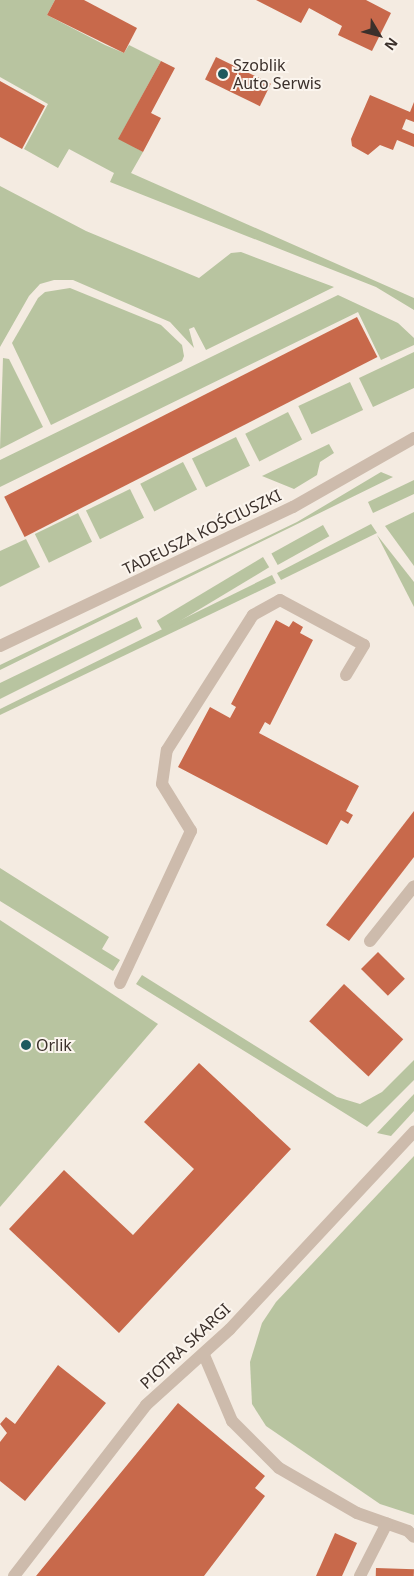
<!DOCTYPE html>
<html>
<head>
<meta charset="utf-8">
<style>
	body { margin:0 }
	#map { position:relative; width:414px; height:1576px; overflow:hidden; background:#f4ebe1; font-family:"Noto Sans",sans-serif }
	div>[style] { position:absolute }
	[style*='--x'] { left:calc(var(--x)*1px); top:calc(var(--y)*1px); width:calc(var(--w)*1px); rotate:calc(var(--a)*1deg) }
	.green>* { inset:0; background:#b8c4a0; transform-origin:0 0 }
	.building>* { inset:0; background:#c8694b; transform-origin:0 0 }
	.lane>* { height:12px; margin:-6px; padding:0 6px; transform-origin:6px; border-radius:6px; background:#cdbbac }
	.street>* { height:12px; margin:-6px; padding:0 6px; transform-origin:6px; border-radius:6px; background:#cdbbac }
	.dots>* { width:14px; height:14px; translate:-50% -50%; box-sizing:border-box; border:2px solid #fbf5ee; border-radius:50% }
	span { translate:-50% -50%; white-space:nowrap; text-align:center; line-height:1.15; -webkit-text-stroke:4px #fbf5ee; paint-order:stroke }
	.poi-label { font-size:16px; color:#3b302b }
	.left { translate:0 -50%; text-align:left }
	.street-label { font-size:16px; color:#3b302b }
	.north { position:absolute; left:354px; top:10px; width:50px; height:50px; -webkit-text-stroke:4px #fbf5ee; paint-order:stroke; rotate:127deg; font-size:14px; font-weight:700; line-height:20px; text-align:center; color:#3b302b }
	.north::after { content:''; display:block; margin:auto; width:18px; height:22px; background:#3b302b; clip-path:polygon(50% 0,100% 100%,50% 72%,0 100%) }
</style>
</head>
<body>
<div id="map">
	<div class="green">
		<div style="clip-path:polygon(0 0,55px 0,47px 15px,105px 45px,124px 53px,129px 45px,161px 61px,119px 138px,143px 152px,131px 173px,414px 298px,414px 310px,376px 287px,110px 182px,114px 173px,69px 149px,58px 168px,24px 149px,48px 104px,0 77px)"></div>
		<div style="clip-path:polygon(0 186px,86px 231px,199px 278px,231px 253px,241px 252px,334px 287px,206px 350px,194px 327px,189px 329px,194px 348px,170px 322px,73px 280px,54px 280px,40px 284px,29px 296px,0 347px)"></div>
		<div style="clip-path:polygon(70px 288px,161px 325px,182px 345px,184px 356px,182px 361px,51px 425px,12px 343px,38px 298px,45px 292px)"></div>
		<div style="clip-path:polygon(338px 295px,398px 323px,414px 338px,414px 345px,381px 360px,358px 312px,0 487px,0 460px)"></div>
		<div style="clip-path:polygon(414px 352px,414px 388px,373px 407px,359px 378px)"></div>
		<div style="clip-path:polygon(3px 358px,9px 359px,43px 427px,0 449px)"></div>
		<div style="left:350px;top:382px;width:31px;height:57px;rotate:65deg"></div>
		<div style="left:288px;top:412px;width:31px;height:48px;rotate:63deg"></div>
		<div style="left:236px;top:437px;width:32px;height:49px;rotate:64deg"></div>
		<div style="clip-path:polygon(329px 444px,334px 453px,320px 462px,317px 475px,294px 489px,262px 476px)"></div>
		<div style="left:183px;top:462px;width:31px;height:48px;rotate:63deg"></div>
		<div style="clip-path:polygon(381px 472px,393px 477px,0 670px,0 665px,297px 522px)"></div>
		<div style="clip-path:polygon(414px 480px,414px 494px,373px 513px,368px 502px)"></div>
		<div style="left:130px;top:489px;width:32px;height:49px;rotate:64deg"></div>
		<div style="clip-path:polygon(414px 512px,414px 566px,385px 526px)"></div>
		<div style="left:78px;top:513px;width:32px;height:48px;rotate:64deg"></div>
		<div style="clip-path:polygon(371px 524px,377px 533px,281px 580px,277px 573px)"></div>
		<div style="left:323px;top:525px;width:13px;height:59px;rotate:61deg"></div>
		<div style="clip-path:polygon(377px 535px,414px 582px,414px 607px)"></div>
		<div style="clip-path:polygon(26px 539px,40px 567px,0 587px,0 551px)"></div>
		<div style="left:263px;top:557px;width:12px;height:124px;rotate:59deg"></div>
		<div style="clip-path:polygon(272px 575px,276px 583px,0 715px,0 709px)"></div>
		<div style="clip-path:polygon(137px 617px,142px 628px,0 699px,0 683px)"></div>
		<div style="clip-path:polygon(0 868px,109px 937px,102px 949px,120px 960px,113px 971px,0 901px)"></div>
		<div style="clip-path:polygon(0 920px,158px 1024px,0 1207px)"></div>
		<div style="clip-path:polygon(142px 975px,337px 1097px,360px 1104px,382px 1092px,414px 1060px,414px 1080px,367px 1127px,136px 984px)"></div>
		<div style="clip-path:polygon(414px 1094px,414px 1111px,391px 1136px,377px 1133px)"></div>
		<div style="clip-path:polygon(414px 1156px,414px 1515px,380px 1504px,266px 1426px,252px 1404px,250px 1362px,262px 1323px,276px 1302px)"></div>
	</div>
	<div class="building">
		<div style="clip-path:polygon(55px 0,84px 0,137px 28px,124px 53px,47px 15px)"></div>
		<div style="clip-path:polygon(256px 0,366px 0,391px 13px,372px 51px,338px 35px,342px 26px,309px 8px,301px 23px)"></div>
		<div style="left:216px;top:57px;width:61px;height:25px;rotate:26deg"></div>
		<div style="clip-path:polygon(161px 61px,175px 68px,151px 113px,161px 118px,143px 152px,118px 139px)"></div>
		<div style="clip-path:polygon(0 81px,45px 106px,22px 149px,0 137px)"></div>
		<div style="clip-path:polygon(370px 95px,410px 112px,414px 102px,414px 122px,406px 119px,402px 129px,414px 134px,414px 147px,397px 140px,393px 150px,380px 145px,368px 155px,352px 146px,351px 139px)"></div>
		<div style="left:357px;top:317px;width:45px;height:396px;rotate:63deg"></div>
		<div style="clip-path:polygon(276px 620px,289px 627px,293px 621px,303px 627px,300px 633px,313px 640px,270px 725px,265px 722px,259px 733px,359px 786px,346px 811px,353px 815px,348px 824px,341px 820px,327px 845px,178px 767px,210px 707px,230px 718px,236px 707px,231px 704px)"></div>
		<div style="clip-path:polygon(414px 811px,414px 857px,349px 941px,326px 925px)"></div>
		<div style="left:378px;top:952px;width:38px;height:24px;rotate:45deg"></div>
		<div style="left:344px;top:984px;width:81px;height:51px;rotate:43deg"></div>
		<div style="clip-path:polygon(199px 1063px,291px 1149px,119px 1333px,9px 1229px,64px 1170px,133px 1235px,194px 1169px,144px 1122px)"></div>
		<div style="clip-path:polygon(58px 1365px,106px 1403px,25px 1501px,0 1481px,0 1442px,7px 1433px,0 1424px,6px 1417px,15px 1424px)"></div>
		<div style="clip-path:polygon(178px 1403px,265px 1476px,255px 1488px,265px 1496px,204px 1576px,36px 1576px)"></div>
		<div style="clip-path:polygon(335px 1533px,357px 1543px,342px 1576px,316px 1576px)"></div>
		<div style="left:376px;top:1568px;width:38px;height:8px;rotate:2deg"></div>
	</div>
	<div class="lane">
		<div style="--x:370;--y:941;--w:70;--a:-51.3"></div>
		<div style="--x:120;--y:983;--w:168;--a:-65"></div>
		<div style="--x:191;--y:831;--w:55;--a:-121.7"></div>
		<div style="--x:162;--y:784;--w:34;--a:-82"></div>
		<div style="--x:167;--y:750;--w:160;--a:-57.5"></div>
		<div style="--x:253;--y:615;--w:31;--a:-29"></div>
		<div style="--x:280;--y:600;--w:95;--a:28.2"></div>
		<div style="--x:364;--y:645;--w:35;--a:121"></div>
		<div style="--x:204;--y:1355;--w:72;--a:67"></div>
		<div style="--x:232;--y:1421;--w:66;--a:45"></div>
		<div style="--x:279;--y:1468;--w:90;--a:30"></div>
		<div style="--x:357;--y:1513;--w:54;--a:19.4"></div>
		<div style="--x:408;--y:1531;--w:8;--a:45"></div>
		<div style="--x:360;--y:1576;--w:59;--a:-63"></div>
	</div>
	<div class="street">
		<div style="--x:0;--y:646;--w:324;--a:-25.4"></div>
		<div style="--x:293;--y:507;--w:139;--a:-29.7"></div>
		<div style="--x:14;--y:1576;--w:216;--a:-52.3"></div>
		<div style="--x:146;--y:1405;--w:113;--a:-42.1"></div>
		<div style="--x:230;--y:1329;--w:270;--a:-47"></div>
	</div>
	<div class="dots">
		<div style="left:223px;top:74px;background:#1f5a5e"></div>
		<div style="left:26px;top:1045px;background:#1f5a5e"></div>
	</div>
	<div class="poi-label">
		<span class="left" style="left:233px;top:74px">Szoblik<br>Auto Serwis</span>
		<span class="left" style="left:36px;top:1045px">Orlik</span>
	</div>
	<div class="street-label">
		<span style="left:202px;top:532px;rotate:-26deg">TADEUSZA KOŚCIUSZKI</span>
		<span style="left:185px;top:1346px;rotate:-43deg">PIOTRA SKARGI</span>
	</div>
	<div class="north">N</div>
</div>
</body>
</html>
